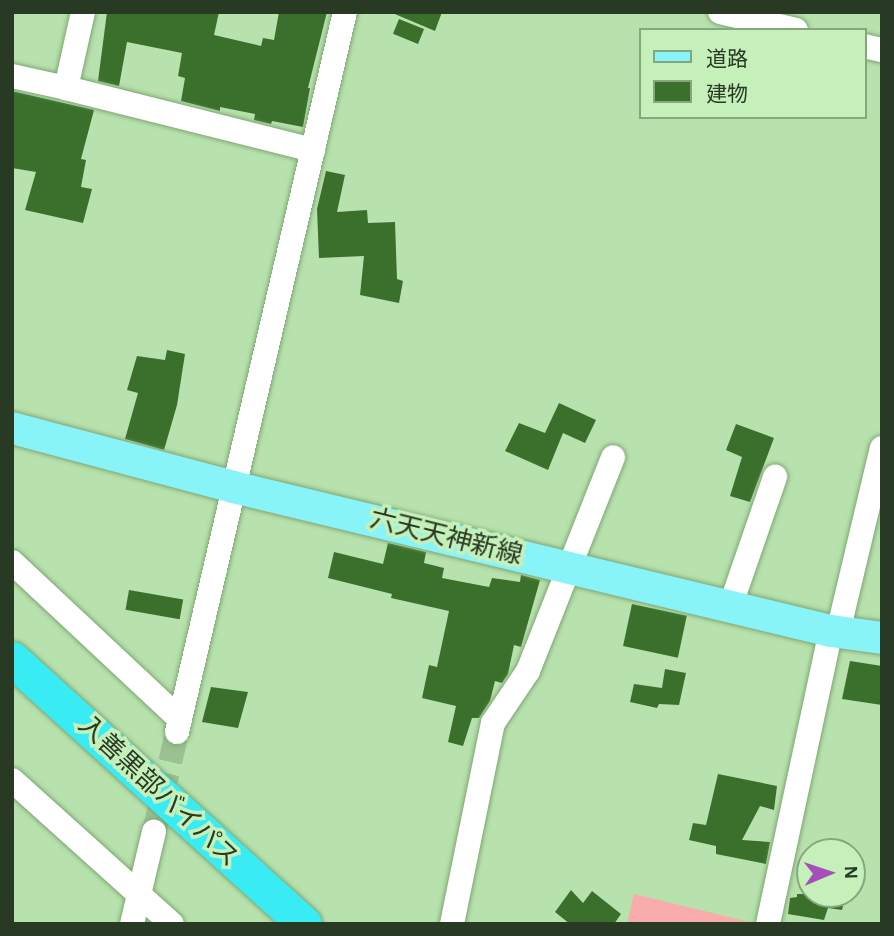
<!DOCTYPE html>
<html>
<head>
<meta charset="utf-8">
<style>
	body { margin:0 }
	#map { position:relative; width:894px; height:936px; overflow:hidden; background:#b8e2ad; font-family:"Alegreya Sans","Noto Sans JP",sans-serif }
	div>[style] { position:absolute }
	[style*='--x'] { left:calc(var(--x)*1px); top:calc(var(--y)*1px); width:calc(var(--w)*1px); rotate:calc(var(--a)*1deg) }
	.green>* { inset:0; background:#f8acac }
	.building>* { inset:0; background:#3b702c; transform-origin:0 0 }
	.minor-tunnel>* { height:24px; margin-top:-12px; transform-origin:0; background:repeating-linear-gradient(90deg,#9bc092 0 24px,transparent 0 36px) }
	.roads { filter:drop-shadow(0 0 2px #7ea674) drop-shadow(0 0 2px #7ea674) }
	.minor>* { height:24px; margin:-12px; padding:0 12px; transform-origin:12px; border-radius:12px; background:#fff }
	.major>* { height:32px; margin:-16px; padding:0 16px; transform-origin:16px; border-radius:16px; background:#88f4f8 }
	.highway>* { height:35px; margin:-17.5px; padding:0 17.5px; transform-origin:17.5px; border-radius:17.5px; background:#39ecf4 }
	span { translate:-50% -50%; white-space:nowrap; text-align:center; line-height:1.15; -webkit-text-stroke:7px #c5f0ba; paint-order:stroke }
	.street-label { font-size:26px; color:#283924 }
	.frame { position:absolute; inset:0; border:14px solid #283924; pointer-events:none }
	.legend { position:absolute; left:639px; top:28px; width:228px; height:91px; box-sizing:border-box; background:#c5f0ba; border:2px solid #86a77e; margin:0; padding:9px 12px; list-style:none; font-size:21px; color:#283924 }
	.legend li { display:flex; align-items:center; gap:14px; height:35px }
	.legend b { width:35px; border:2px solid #86a77e }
	.north { position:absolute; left:796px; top:838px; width:70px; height:70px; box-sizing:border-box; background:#c5f0ba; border:2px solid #86a77e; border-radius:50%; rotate:88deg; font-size:19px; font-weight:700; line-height:28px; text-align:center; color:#283924 }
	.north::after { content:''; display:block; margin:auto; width:24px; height:32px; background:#a64fbc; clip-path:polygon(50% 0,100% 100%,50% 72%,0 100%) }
</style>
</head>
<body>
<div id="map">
	<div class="green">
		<div style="clip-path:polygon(634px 894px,754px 923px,627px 924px)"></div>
	</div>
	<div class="building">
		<div style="clip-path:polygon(107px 12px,219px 12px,214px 35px,261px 46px,263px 38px,274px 40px,279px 12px,327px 12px,308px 88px,310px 88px,303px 127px,272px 121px,271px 124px,254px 120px,255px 114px,220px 107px,220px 111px,181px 101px,185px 78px,178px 76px,182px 53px,127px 42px,119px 86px,98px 81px)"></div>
		<div style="clip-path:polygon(390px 12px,442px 12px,435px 31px)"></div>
		<div style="left:399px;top:19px;width:27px;height:16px;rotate:22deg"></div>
		<div style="clip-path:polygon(12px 91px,94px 110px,81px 159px,86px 160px,81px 187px,92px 189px,83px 223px,25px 210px,36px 172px,12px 168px)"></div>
		<div style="clip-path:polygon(326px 171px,345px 175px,337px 212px,367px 210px,368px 223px,395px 222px,397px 279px,403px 281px,399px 303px,360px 295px,364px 256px,319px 258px,317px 209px)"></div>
		<div style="clip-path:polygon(167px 350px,185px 354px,177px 405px,164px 450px,125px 439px,138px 393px,127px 390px,137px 356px,165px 360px)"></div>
		<div style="clip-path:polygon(559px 403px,596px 420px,585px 443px,563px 433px,548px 470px,505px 451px,519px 423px,545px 433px)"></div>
		<div style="clip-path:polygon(736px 424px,774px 438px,750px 502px,730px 496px,742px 457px,726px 450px)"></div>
		<div style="clip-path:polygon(388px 543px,426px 552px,424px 563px,444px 568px,442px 578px,489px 587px,492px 578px,520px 582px,521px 575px,540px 580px,521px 647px,514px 645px,508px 674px,502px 683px,495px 681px,490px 701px,479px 718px,472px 718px,463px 746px,448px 742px,456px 706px,422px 698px,429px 665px,437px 667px,449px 611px,391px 598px,392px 594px,328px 578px,334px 552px,383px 564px)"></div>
		<div style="left:129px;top:590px;width:55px;height:20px;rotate:10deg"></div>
		<div style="left:632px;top:604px;width:56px;height:43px;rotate:12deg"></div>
		<div style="clip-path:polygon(850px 661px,882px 666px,882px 705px,842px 699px)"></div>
		<div style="clip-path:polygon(665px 669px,686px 673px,679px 705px,659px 704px,657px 708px,630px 702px,634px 684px,662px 688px)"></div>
		<div style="clip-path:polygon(211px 687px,248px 692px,238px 728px,202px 722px)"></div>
		<div style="clip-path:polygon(718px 774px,777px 786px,774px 810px,760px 806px,742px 840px,770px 842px,766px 864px,716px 854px,716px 846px,689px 840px,693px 823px,706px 825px)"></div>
		<div style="clip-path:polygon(571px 890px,583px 903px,592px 891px,621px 914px,614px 924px,570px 924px,555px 912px)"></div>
		<div style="clip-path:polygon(797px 894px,846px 894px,842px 910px,828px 908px,824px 920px,788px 914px,790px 898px,797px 897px)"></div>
	</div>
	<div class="minor-tunnel">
		<div style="--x:154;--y:832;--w:103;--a:-77"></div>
	</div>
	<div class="roads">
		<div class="minor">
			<div style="--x:83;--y:12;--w:78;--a:102.6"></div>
			<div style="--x:66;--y:88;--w:255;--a:14.1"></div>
			<div style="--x:720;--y:12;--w:78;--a:13.3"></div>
			<div style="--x:864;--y:46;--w:18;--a:13"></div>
			<div style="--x:12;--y:76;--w:55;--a:12.5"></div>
			<div style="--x:12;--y:562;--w:230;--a:43.1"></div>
			<div style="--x:730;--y:607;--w:138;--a:-70.9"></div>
			<div style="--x:838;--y:632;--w:189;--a:-76.6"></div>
			<div style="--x:177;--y:732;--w:739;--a:-76.87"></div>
			<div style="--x:12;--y:780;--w:215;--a:42"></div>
			<div style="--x:132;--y:924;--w:95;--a:-76.6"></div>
			<div style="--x:452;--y:924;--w:205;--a:-78.5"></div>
			<div style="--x:493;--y:723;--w:63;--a:-56.1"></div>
			<div style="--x:528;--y:671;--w:230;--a:-68.3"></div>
			<div style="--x:768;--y:924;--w:300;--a:-77.9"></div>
		</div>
		<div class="major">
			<div style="--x:12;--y:428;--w:229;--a:14.9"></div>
			<div style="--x:233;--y:487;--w:615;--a:13.54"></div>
			<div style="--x:831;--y:631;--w:51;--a:7.8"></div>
		</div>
		<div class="highway">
			<div style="--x:12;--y:659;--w:394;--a:42.2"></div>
		</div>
	</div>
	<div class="street-label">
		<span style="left:446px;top:538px;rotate:14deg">六天天神新線</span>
		<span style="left:158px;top:792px;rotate:43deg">入善黒部バイパス</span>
	</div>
	<div class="frame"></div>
	<ul class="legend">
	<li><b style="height:9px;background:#88f4f8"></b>道路</li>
	<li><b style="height:19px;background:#3b702c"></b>建物</li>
	</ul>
	<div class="north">N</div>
</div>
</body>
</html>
